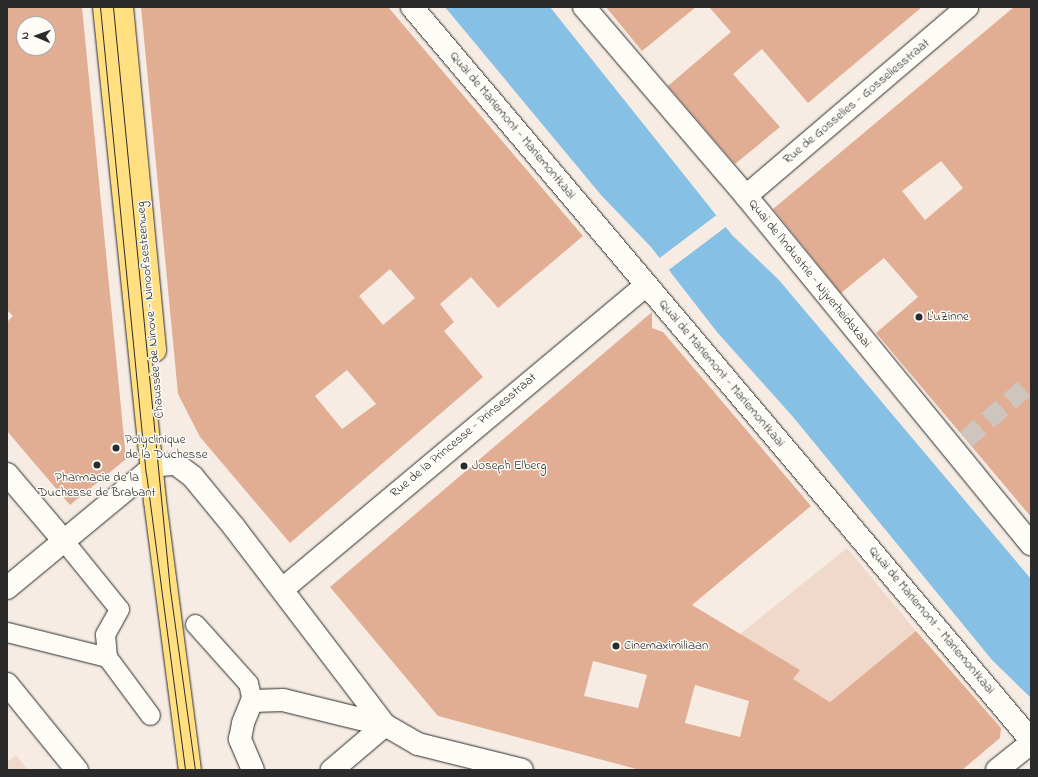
<!DOCTYPE html>
<html>
<head>
<meta charset="utf-8">
<style>
	body { margin:0 }
	#map { position:relative; width:1038px; height:777px; overflow:hidden; background:#f7ece3; font-family:"Indie Flower",sans-serif }
	div>[style] { position:absolute }
	[style*='--x'] { left:calc(var(--x)*1px); top:calc(var(--y)*1px); width:calc(var(--w)*1px); rotate:calc(var(--a)*1deg) }
	.built>* { inset:0; background:#f0d9cb }
	.water>* { inset:0; background:#86c0e5 }
	.pier>* { inset:0; background:#f7ece3; transform-origin:0 0 }
	.building>* { inset:0; background:#e1ae94 }
	.pedestrian-tunnel>* { height:19px; margin-top:-9.5px; transform-origin:0; background:repeating-linear-gradient(90deg,#cec5be 0 19px,transparent 0 29px) }
	.roads { filter:drop-shadow(0 0 1px #2b2b2b) drop-shadow(0 0 1px #2b2b2b) }
	.pedestrian>* { height:19px; margin:-9.5px; padding:0 9.5px; transform-origin:9.5px; border-radius:9.5px; background:#fdfcf7 }
	.minor>* { height:22px; margin:-11px; padding:0 11px; transform-origin:11px; border-radius:11px; background:#fdfcf7 }
	.tertiary>* { height:22px; margin:-11px; padding:0 11px; transform-origin:11px; border-radius:11px; background:#fdfcf7 }
	.primary>* { height:22px; margin:-11px; padding:0 11px; transform-origin:11px; border-radius:11px; background:#ffdf80 }
	.tram>* { height:1px; margin:-0.5px; padding:0 0.5px; transform-origin:0.5px; border-radius:0.5px; background:#2b2b2b }
	.dots>* { width:11px; height:11px; translate:-50% -50%; box-sizing:border-box; border:2px solid #fdfcf7; border-radius:50% }
	span { translate:-50% -50%; white-space:nowrap; text-align:center; line-height:1.15; -webkit-text-stroke:3px #fdfcf7; paint-order:stroke }
	.street-label { font-size:13px; color:#2b2b2b }
	.poi-label { font-size:13px; color:#2b2b2b }
	.left { translate:0 -50%; text-align:left }
	.frame { position:absolute; inset:0; border:8px solid #2b2b2b; pointer-events:none }
	.north { position:absolute; left:16px; top:16px; width:40px; height:40px; box-sizing:border-box; background:#fdfcf7; border:1px solid #a9a8a5; border-radius:50%; rotate:272deg; font-size:11px; font-weight:700; line-height:16px; text-align:center; color:#2b2b2b }
	.north::after { content:''; display:block; margin:auto; width:14px; height:18px; background:#2b2b2b; clip-path:polygon(50% 0,100% 100%,50% 72%,0 100%) }
</style>
</head>
<body>
<div id="map">
	<div class="built">
		<div style="clip-path:polygon(847px 548px,916px 631px,830px 702px,760px 659px,740px 634px)"></div>
		<div style="clip-path:polygon(16px 755px,28px 770px,7px 770px,7px 762px)"></div>
	</div>
	<div class="water">
		<div style="clip-path:polygon(445px 7px,550px 7px,732px 235px,779px 280px,1031px 579px,1031px 698px,992px 660px,794px 418px,717px 332px,651px 247px,601px 195px)"></div>
	</div>
	<div class="pier">
		<div style="left:718px;top:214px;width:15px;height:74px;rotate:53deg"></div>
	</div>
	<div class="building">
		<div style="clip-path:polygon(evenodd,7px 7px,82px 7px,126px 459px,70px 505px,7px 431px,7px 322px,13px 316px,7px 310px,7px 7px,24px 24px,48px 24px,48px 48px,24px 48px,24px 24px)"></div>
		<div style="clip-path:polygon(evenodd,141px 7px,388px 7px,583px 236px,498px 308px,471px 277px,440px 304px,454px 322px,444px 331px,483px 377px,290px 543px,200px 437px,178px 394px,141px 7px,390px 269px,415px 298px,383px 325px,359px 296px,390px 269px,141px 7px,347px 370px,376px 404px,342px 429px,315px 396px,347px 370px)"></div>
		<div style="clip-path:polygon(606px 7px,696px 7px,642px 51px)"></div>
		<div style="clip-path:polygon(709px 7px,922px 7px,808px 103px,762px 49px,733px 74px,780px 127px,735px 164px,668px 86px,731px 32px)"></div>
		<div style="clip-path:polygon(evenodd,1014px 7px,1031px 7px,1031px 517px,876px 333px,918px 297px,884px 258px,841px 293px,773px 209px,1014px 7px,941px 161px,963px 188px,925px 220px,902px 191px,941px 161px)"></div>
		<div style="clip-path:polygon(evenodd,652px 312px,652px 328px,663px 332px,811px 506px,692px 605px,800px 670px,793px 679px,830px 702px,916px 631px,1001px 728px,1000px 738px,962px 770px,640px 770px,438px 716px,330px 587px,652px 312px,593px 661px,647px 675px,638px 708px,584px 696px,593px 661px,652px 312px,695px 685px,749px 701px,740px 737px,685px 723px,695px 685px)"></div>
	</div>
	<div class="pedestrian-tunnel">
		<div style="--x:966;--y:439;--w:86;--a:-41.2"></div>
	</div>
	<div class="roads">
		<div class="pedestrian">
			<div style="--x:64;--y:541;--w:87;--a:51"></div>
			<div style="--x:119;--y:609;--w:29;--a:119"></div>
			<div style="--x:105;--y:634;--w:23;--a:85"></div>
			<div style="--x:107;--y:657;--w:72;--a:53.4"></div>
			<div style="--x:195;--y:624;--w:79;--a:48.1"></div>
			<div style="--x:248;--y:683;--w:18;--a:77"></div>
			<div style="--x:7;--y:632;--w:103;--a:14"></div>
		</div>
		<div class="minor">
			<div style="--x:584;--y:7;--w:249;--a:49.4"></div>
			<div style="--x:746;--y:196;--w:450;--a:50.7"></div>
			<div style="--x:746;--y:196;--w:291;--a:-40.5"></div>
			<div style="--x:7;--y:474;--w:88;--a:49.6"></div>
			<div style="--x:7;--y:588;--w:180;--a:-39.6"></div>
			<div style="--x:146;--y:473;--w:16;--a:-30"></div>
			<div style="--x:160;--y:465;--w:16;--a:-4"></div>
			<div style="--x:176;--y:464;--w:21;--a:37"></div>
			<div style="--x:193;--y:477;--w:65;--a:50.6"></div>
			<div style="--x:234;--y:527;--w:249;--a:52.7"></div>
			<div style="--x:385;--y:725;--w:70;--a:139.7"></div>
			<div style="--x:284;--y:588;--w:472;--a:-39.9"></div>
			<div style="--x:7;--y:684;--w:111;--a:50.9"></div>
			<div style="--x:253;--y:770;--w:34;--a:-113"></div>
			<div style="--x:240;--y:739;--w:16;--a:-79"></div>
			<div style="--x:243;--y:723;--w:24;--a:-68"></div>
			<div style="--x:252;--y:701;--w:31;--a:-2"></div>
			<div style="--x:283;--y:700;--w:105;--a:13.8"></div>
			<div style="--x:385;--y:725;--w:38;--a:30"></div>
			<div style="--x:418;--y:744;--w:107;--a:14"></div>
			<div style="--x:997;--y:770;--w:43;--a:-38.5"></div>
		</div>
		<div class="tertiary">
			<div style="--x:412;--y:7;--w:959;--a:49.82"></div>
		</div>
		<div class="primary">
			<div style="--x:104;--y:7;--w:497;--a:84.1"></div>
			<div style="--x:155;--y:501;--w:271;--a:82.6"></div>
			<div style="--x:122;--y:7;--w:345;--a:84.5"></div>
		</div>
	</div>
	<div class="tram">
		<div style="--x:100;--y:7;--w:468;--a:84.4"></div>
		<div style="--x:146;--y:473;--w:300;--a:82.5"></div>
		<div style="--x:113;--y:7;--w:586;--a:84.42"></div>
		<div style="--x:170;--y:590;--w:182;--a:82.1"></div>
	</div>
	<div class="dots">
		<div style="left:919px;top:317px;background:#2b2b2b"></div>
		<div style="left:116px;top:448px;background:#2b2b2b"></div>
		<div style="left:97px;top:465px;background:#2b2b2b"></div>
		<div style="left:464px;top:466px;background:#2b2b2b"></div>
		<div style="left:616px;top:646px;background:#2b2b2b"></div>
	</div>
	<div class="street-label">
		<span style="left:857px;top:102px;rotate:-40deg">Rue de Gosselies - Gosseliesstraat</span>
		<span style="left:512px;top:126px;rotate:50deg">Quai de Mariemont - Mariemontkaai</span>
		<span style="left:809px;top:274px;rotate:51deg">Quai de l'Industrie - Nijverheidskaai</span>
		<span style="left:151px;top:310px;rotate:-95deg">Chaussée de Ninove - Ninoofsesteenweg</span>
		<span style="left:721px;top:374px;rotate:50deg">Quai de Mariemont - Mariemontkaai</span>
		<span style="left:464px;top:436px;rotate:-40deg">Rue de la Princesse - Prinsesstraat</span>
		<span style="left:931px;top:621px;rotate:50deg">Quai de Mariemont - Mariemontkaai</span>
	</div>
	<div class="poi-label">
		<span class="left" style="left:927px;top:317px">L'uZinne</span>
		<span class="left" style="left:125px;top:448px">Polyclinique<br>de la Duchesse</span>
		<span class="left" style="left:472px;top:466px">Joseph Elberg</span>
		<span style="left:97px;top:486px">Pharmacie de la<br>Duchesse de Brabant</span>
		<span class="left" style="left:624px;top:646px">Cinemaximiliaan</span>
	</div>
	<div class="frame"></div>
	<div class="north">N</div>
</div>
</body>
</html>
